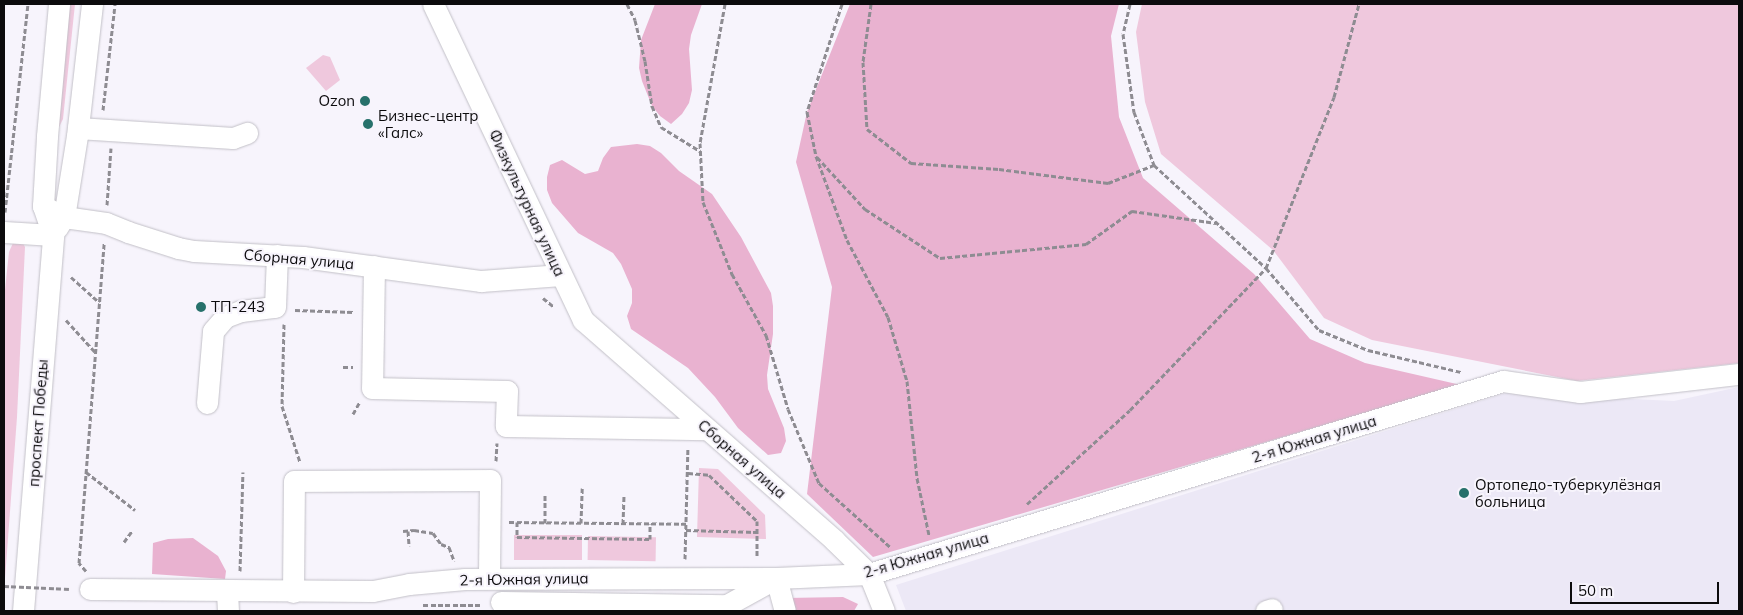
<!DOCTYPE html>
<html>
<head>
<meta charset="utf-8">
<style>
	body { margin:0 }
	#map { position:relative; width:1743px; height:615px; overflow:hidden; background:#f7f4fc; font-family:Mulish,sans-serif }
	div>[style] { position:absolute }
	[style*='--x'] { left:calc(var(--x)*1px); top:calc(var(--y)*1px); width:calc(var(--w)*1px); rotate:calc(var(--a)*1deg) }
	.built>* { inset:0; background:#ece8f6 }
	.green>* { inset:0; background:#efc8dd; transform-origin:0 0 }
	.forest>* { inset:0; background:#e9b2d0 }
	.path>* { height:3px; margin-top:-1.5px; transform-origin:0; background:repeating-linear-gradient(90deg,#8e8c92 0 5px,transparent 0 7.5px) }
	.roads { filter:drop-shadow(0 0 1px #c2c0c7) drop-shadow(0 0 1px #c2c0c7) }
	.minor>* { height:21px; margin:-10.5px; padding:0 10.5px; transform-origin:10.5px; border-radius:10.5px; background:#fff }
	.path-bridge>* { height:3px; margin-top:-1.5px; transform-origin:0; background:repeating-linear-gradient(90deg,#8e8c92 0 5px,transparent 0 7.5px) }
	.dots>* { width:14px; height:14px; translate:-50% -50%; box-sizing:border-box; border:2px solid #f7f4fc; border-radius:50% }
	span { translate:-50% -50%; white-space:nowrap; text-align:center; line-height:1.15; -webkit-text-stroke:4px #f7f4fc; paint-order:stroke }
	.poi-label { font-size:15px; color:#0c0b0d }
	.right { translate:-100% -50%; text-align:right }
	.left { translate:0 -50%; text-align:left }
	.street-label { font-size:15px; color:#0c0b0d }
	.frame { position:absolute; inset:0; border:5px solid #0c0b0d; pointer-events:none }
	.scale { position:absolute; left:1570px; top:582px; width:149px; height:22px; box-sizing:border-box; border:2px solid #0c0b0d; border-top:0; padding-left:6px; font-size:15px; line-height:18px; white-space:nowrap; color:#0c0b0d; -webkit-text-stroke:4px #f7f4fc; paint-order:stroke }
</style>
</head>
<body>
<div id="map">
	<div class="built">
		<div style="clip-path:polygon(1739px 387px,1739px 611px,906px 611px,896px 585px,1506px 393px,1674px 401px)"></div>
	</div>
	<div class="green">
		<div style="clip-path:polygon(62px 4px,75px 4px,63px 119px,59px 127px,55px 128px)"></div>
		<div style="clip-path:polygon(1142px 4px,1739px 4px,1739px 363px,1577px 381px,1372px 340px,1324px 318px,1273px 250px,1161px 154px,1145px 102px,1136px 32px)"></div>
		<div style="clip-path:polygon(323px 55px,330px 57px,340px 80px,326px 91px,306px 68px)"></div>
		<div style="clip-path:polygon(13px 243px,23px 243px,25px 247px,17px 417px,5px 579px,4px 299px,9px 252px)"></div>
		<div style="clip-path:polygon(699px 468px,718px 469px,765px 515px,766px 539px,697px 537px)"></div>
		<div style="left:514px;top:535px;width:68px;height:25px"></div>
		<div style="left:588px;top:536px;width:68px;height:24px;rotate:1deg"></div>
	</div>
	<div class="forest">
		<div style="clip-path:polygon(655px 4px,702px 4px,691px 35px,689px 49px,692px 90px,689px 103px,682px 114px,671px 124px,660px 116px,652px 106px,642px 81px,639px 68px,641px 40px)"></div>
		<div style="clip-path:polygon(850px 4px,1119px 4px,1111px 36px,1119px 117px,1143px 178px,1254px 274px,1310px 339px,1365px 363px,1461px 385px,873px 557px,807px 494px,832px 287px,796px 162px,807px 112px)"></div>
		<div style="clip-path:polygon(637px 144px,650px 146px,661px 153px,679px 171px,712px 194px,741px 237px,771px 293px,773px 306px,773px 334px,767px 375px,768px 389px,784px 428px,786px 441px,781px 453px,768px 455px,738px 428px,715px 397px,688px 368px,631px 329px,627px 316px,632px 303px,632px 289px,621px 264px,613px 253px,578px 233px,552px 203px,547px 190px,547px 177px,550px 165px,562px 160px,585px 174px,598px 171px,603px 158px,611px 147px)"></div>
		<div style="clip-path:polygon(193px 538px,218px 556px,226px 571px,225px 579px,152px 574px,153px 543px,168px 539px)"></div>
		<div style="clip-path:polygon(843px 597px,858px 604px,854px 611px,790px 611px,786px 598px)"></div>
	</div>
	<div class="path">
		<div style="--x:627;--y:4;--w:18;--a:63"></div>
		<div style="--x:635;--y:20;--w:42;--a:76.3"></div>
		<div style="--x:645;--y:61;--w:46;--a:81.2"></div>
		<div style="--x:652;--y:106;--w:23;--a:67"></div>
		<div style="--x:661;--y:127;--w:46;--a:31.6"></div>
		<div style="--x:725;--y:4;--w:141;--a:100.2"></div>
		<div style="--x:700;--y:143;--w:59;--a:87.1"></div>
		<div style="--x:703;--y:202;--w:78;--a:68.1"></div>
		<div style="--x:732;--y:274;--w:70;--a:60.9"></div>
		<div style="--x:766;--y:335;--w:77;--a:73.4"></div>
		<div style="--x:788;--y:409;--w:80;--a:67.3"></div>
		<div style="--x:819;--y:483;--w:96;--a:42"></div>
		<div style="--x:842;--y:4;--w:114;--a:108"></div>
		<div style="--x:807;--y:112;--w:45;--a:78.4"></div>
		<div style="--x:816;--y:156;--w:90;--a:69.7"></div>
		<div style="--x:847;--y:240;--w:87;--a:62"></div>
		<div style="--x:888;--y:317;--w:67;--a:73.5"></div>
		<div style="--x:907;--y:381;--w:98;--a:84.1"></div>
		<div style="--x:917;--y:478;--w:58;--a:78.1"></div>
		<div style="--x:871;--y:4;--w:59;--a:97.9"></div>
		<div style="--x:863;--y:62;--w:67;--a:86.6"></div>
		<div style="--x:867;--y:129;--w:56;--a:37.7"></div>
		<div style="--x:911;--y:163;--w:88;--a:3.9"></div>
		<div style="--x:999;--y:169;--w:110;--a:7.3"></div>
		<div style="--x:1108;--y:183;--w:49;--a:-21.4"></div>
		<div style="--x:1130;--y:4;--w:31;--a:103"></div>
		<div style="--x:1123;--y:34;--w:79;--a:82"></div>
		<div style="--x:1134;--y:112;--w:57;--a:69.3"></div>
		<div style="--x:1154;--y:165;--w:152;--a:42.6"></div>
		<div style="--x:1266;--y:268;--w:82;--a:49.5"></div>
		<div style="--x:1319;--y:330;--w:53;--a:22.2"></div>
		<div style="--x:1368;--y:350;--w:96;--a:13.3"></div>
		<div style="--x:103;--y:110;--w:107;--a:-83.5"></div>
		<div style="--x:817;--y:157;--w:71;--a:47.3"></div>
		<div style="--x:865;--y:209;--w:90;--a:33.2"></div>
		<div style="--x:940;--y:258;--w:147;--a:-5.5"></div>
		<div style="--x:1086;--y:244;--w:57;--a:-35.7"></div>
		<div style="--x:1132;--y:211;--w:85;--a:8.1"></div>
		<div style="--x:107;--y:205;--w:57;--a:-86"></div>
		<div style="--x:5;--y:212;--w:209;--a:-83.7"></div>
		<div style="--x:71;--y:277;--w:38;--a:42"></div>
		<div style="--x:543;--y:298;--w:13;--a:39"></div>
		<div style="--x:295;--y:310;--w:58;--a:2"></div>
		<div style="--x:66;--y:320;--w:43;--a:47.8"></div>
		<div style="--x:284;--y:324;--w:82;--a:91.4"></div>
		<div style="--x:282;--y:406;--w:59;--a:72.2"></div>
		<div style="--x:343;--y:367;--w:10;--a:0"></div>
		<div style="--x:353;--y:414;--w:13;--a:-61"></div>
		<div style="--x:496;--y:461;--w:18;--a:-87"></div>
		<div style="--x:86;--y:472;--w:62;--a:37.8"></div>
		<div style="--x:688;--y:473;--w:21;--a:5"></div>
		<div style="--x:709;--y:475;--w:66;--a:43.8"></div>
		<div style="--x:757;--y:521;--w:37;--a:90"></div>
		<div style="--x:1027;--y:504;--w:139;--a:-42.4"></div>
		<div style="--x:1130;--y:410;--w:197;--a:-46.2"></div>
		<div style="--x:1266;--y:268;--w:184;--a:-68.3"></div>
		<div style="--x:1334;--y:97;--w:96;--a:-75"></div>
		<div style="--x:509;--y:522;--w:177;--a:0.6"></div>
		<div style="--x:517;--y:522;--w:15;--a:90"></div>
		<div style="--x:517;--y:537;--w:133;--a:0.9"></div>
		<div style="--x:650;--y:539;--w:15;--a:-90"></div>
		<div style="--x:545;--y:523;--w:29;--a:-90"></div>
		<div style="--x:581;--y:523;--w:35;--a:-88"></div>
		<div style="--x:623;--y:524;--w:28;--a:-88"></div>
		<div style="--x:686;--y:530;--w:71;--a:1.6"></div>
		<div style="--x:403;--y:531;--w:11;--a:-5"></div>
		<div style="--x:414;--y:530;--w:19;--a:9"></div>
		<div style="--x:433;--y:533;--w:14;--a:54"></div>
		<div style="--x:441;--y:544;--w:9;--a:21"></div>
		<div style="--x:449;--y:547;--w:15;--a:70"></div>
		<div style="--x:408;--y:531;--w:15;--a:86"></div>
		<div style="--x:124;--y:542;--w:14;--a:-54"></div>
		<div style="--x:685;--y:559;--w:111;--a:-88.5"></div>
		<div style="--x:86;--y:571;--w:11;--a:-131"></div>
		<div style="--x:79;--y:563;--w:321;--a:-85.5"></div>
		<div style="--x:240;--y:571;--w:99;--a:-88.3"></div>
		<div style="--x:423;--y:605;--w:58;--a:0"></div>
	</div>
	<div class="roads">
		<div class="minor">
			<div style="--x:433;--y:4;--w:350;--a:64.6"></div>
			<div style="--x:583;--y:320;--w:334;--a:41.2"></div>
			<div style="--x:834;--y:540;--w:49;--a:44.2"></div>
			<div style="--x:869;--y:574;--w:40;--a:68"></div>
			<div style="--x:78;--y:128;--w:155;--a:3.7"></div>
			<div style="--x:233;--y:138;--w:15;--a:-20"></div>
			<div style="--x:43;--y:206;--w:24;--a:28"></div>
			<div style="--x:64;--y:217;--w:42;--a:8.1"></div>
			<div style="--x:106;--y:223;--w:24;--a:22"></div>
			<div style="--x:128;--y:232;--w:52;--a:17.7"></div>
			<div style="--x:178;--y:248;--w:16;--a:11"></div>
			<div style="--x:194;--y:251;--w:109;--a:3.2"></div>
			<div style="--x:303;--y:257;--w:180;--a:7.7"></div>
			<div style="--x:481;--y:281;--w:80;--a:-4.3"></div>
			<div style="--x:57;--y:228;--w:13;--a:-58"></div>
			<div style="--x:64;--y:217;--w:82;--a:-80.9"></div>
			<div style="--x:77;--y:136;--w:133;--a:-83.5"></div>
			<div style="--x:4;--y:232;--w:49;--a:3.5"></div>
			<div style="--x:374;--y:266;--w:122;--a:90.9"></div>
			<div style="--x:372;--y:388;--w:135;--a:1.3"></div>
			<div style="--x:507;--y:391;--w:35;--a:92"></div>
			<div style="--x:506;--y:426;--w:201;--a:0.9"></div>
			<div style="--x:207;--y:403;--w:72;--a:-85.2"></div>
			<div style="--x:213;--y:331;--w:18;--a:-49"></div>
			<div style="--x:225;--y:317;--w:17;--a:-21"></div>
			<div style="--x:241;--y:311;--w:34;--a:-7"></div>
			<div style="--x:275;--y:307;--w:52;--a:-87.8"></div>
			<div style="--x:90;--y:589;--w:283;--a:0.4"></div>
			<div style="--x:373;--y:591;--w:37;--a:-11"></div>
			<div style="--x:409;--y:584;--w:56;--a:-5.1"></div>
			<div style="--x:465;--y:579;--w:311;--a:-0.2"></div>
			<div style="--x:776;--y:578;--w:93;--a:-2.5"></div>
			<div style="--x:869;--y:574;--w:663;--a:-16.93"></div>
			<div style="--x:1503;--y:381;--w:78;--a:8.1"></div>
			<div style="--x:1580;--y:392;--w:160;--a:-6.5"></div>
			<div style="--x:227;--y:592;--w:19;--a:87"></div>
			<div style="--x:293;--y:592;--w:111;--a:-89.5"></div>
			<div style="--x:294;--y:481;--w:196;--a:-0.3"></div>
			<div style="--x:490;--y:480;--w:98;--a:90.6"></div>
			<div style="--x:501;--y:602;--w:226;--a:0.8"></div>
			<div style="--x:727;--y:605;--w:56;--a:-28.9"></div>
			<div style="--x:776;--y:578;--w:34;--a:75"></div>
			<div style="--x:23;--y:611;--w:377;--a:-85.4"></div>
			<div style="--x:53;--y:235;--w:31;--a:-109"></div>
			<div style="--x:43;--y:206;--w:70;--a:-86.7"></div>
			<div style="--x:47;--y:136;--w:133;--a:-84.8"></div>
			<div style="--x:1266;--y:611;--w:6;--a:-18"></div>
		</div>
	</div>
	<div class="path-bridge">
		<div style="--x:4;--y:586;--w:66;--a:2.6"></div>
	</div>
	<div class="dots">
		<div style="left:365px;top:101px;background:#27716b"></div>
		<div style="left:368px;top:124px;background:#27716b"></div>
		<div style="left:201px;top:307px;background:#27716b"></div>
		<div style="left:1464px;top:493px;background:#27716b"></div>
	</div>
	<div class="poi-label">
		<span class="right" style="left:355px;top:101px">Ozon</span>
		<span class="left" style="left:378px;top:124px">Бизнес-центр<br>«Галс»</span>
		<span class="left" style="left:211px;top:307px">ТП-243</span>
		<span class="left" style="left:1475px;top:493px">Ортопедо-туберкулёзная<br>больница</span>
	</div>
	<div class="street-label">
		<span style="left:527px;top:203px;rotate:65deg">Физкультурная улица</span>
		<span style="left:299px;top:259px;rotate:5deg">Сборная улица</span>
		<span style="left:38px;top:423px;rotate:-86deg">проспект Победы</span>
		<span style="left:1314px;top:439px;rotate:-17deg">2-я Южная улица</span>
		<span style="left:742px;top:459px;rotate:41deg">Сборная улица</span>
		<span style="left:926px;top:555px;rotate:-16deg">2-я Южная улица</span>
		<span style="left:524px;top:579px;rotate:-1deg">2-я Южная улица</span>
	</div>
	<div class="frame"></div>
	<div class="scale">50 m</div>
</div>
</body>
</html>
